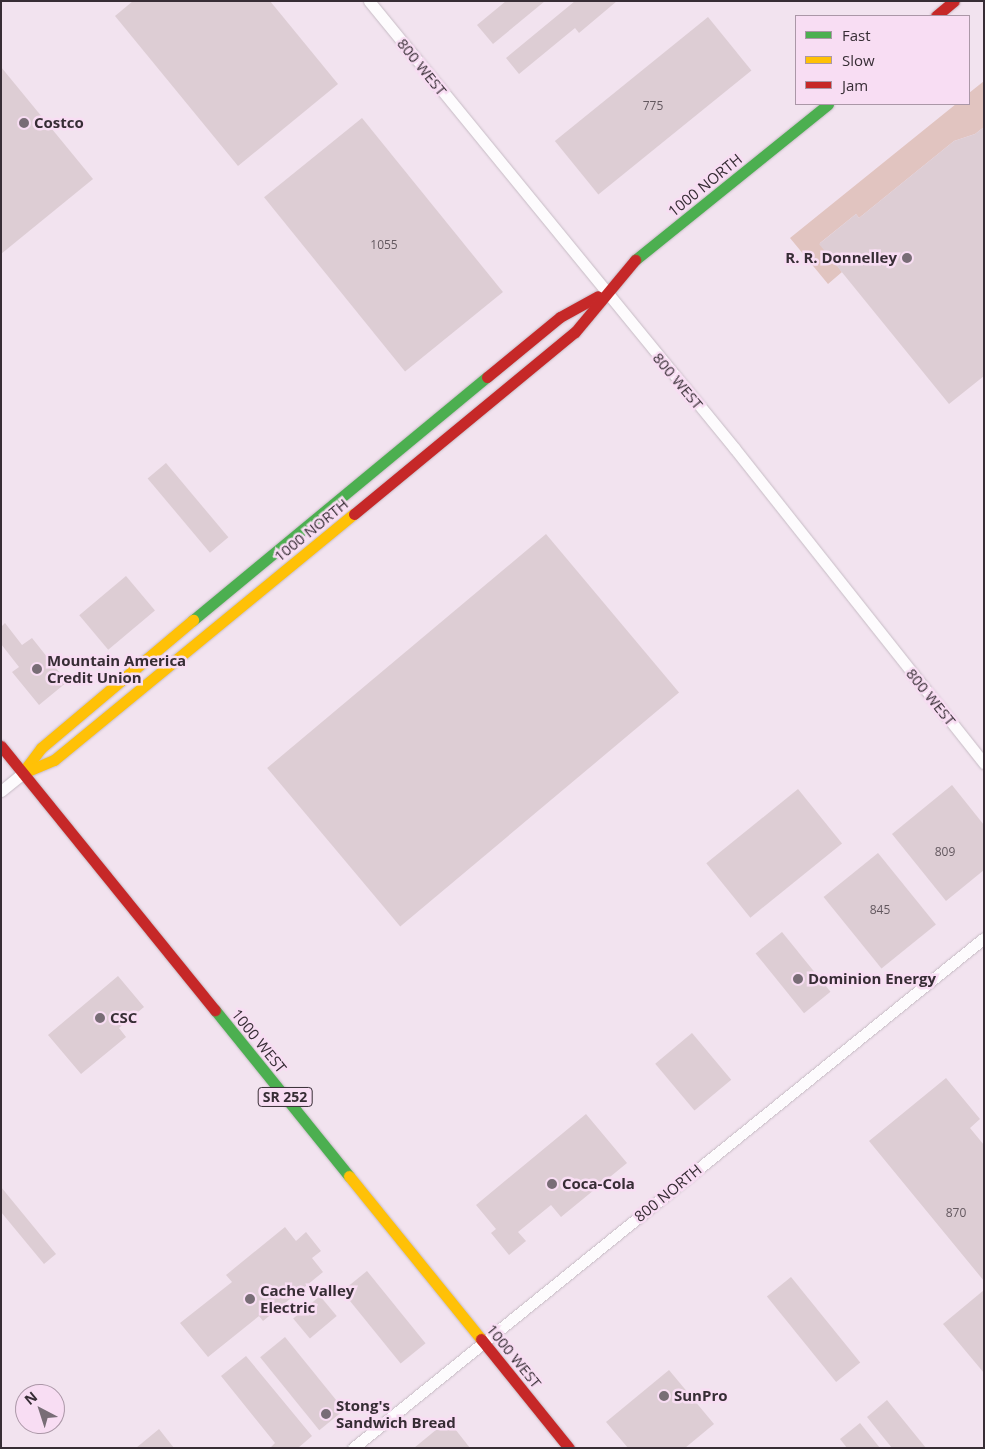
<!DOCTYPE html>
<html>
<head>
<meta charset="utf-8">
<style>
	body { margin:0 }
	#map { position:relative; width:985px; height:1449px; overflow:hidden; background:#f2e3ef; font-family:"Open Sans",sans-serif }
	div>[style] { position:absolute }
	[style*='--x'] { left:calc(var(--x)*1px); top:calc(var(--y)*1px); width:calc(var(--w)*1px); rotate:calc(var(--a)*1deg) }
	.green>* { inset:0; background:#e1c4c0 }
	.building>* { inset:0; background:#ddcdd4; transform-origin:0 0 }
	.roads { filter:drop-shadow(0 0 1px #c6bbc4) drop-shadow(0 0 1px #c6bbc4) }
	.street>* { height:11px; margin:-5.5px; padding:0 5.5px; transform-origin:5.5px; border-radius:5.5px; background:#fdfbfd }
	.fast>* { height:11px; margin:-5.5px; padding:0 5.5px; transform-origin:5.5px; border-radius:5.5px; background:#4caf50 }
	.slow>* { height:11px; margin:-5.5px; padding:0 5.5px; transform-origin:5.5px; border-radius:5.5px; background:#ffc107 }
	.jam>* { height:11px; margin:-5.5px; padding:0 5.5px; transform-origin:5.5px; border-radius:5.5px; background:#c62828 }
	.dots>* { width:14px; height:14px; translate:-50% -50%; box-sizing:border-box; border:2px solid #f8ddf3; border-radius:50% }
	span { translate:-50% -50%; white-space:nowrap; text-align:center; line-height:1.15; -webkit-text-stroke:5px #f8ddf3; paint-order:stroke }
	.number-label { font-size:12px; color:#63585f }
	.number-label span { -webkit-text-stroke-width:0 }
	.shield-label span { padding:1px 4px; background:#f8ddf3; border:1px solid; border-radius:4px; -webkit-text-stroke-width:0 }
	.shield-label { font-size:14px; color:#372d35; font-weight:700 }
	.street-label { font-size:15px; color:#372d35 }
	.poi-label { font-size:15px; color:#372d35; font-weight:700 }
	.left { translate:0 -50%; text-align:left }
	.right { translate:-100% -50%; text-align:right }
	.frame { position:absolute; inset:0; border:2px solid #372d35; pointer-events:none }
	.legend { position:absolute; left:795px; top:15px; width:175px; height:90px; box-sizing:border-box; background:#f8ddf3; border:1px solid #ab97a7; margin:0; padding:6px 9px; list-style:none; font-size:15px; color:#372d35 }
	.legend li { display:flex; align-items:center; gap:10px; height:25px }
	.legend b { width:25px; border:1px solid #ab97a7 }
	.north { position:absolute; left:15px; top:1384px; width:50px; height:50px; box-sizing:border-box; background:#f8ddf3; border:1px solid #ab97a7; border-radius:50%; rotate:320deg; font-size:14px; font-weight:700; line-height:20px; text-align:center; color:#372d35 }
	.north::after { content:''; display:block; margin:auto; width:18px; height:22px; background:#786d76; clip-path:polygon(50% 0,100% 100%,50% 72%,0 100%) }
</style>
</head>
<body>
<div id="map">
	<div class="green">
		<div style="clip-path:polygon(984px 81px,984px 127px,975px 134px,954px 141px,859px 218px,856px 214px,820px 243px,842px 272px,828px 284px,790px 238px,956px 104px,969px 104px,969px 93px)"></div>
	</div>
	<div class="building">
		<div style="clip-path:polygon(133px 1px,270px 1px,338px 84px,238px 166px,115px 16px)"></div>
		<div style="clip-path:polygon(506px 1px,545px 1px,493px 44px,477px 25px)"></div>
		<div style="clip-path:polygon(575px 1px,617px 1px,579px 33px,575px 28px,519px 74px,506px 58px)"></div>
		<div style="left:708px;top:17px;width:69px;height:197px;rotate:51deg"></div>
		<div style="clip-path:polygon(1px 67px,93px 179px,1px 254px)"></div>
		<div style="left:362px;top:118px;width:224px;height:126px;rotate:51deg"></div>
		<div style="clip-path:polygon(984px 127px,984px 376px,949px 404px,819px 244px,856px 214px,859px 218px,954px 141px,975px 134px)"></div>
		<div style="left:166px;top:463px;width:97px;height:24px;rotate:50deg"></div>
		<div style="left:546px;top:534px;width:207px;height:364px;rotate:50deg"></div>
		<div style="left:126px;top:576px;width:45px;height:61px;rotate:50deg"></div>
		<div style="clip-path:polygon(5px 623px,22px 645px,32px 638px,67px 682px,39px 705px,12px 672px,19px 667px,1px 644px,1px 627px)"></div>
		<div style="clip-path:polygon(952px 785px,984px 825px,984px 870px,946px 901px,892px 834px)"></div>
		<div style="left:798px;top:789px;width:70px;height:118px;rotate:51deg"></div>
		<div style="left:878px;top:853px;width:92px;height:70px;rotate:51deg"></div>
		<div style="left:782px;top:932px;width:77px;height:34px;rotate:51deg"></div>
		<div style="clip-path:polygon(118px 976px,144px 1007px,119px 1028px,126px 1037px,81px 1074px,48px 1035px)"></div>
		<div style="left:692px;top:1033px;width:61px;height:48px;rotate:50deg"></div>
		<div style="clip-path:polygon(946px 1078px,980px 1119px,970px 1128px,984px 1145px,984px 1281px,869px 1141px)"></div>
		<div style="clip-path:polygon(586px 1114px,627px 1163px,561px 1217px,551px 1205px,518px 1232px,526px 1241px,509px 1255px,491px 1233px,496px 1229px,476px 1205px)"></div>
		<div style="clip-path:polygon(1px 1187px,56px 1254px,44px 1264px,1px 1212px)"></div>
		<div style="clip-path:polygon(285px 1227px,296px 1241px,306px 1232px,321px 1251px,312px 1258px,323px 1272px,263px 1321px,259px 1316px,208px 1357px,180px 1323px,232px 1282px,226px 1275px)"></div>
		<div style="left:367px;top:1271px;width:93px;height:32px;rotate:51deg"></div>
		<div style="left:791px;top:1277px;width:110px;height:31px;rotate:51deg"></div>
		<div style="clip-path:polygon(984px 1290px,984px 1373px,943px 1324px)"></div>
		<div style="left:320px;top:1296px;width:26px;height:35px;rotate:50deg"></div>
		<div style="left:285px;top:1337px;width:94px;height:32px;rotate:51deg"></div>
		<div style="clip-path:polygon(246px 1356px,312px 1436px,298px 1448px,270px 1448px,275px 1443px,221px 1376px)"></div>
		<div style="clip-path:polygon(669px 1370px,714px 1424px,685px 1448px,628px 1448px,606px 1422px)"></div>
		<div style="clip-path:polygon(887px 1400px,926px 1448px,892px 1448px,867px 1417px)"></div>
		<div style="clip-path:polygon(448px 1420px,470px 1448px,414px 1448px)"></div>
		<div style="clip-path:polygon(860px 1423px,880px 1448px,847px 1448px,840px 1439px)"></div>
		<div style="clip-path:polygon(159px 1429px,174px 1448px,136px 1448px)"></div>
	</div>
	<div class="roads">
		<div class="street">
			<div style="--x:369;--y:1;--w:578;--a:50.75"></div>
			<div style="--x:735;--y:449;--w:401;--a:51.6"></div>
			<div style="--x:1;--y:791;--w:28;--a:-39"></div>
			<div style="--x:353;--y:1448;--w:811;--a:-38.95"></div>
		</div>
		<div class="fast">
			<div style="--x:635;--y:260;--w:248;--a:-38.9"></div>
			<div style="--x:193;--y:620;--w:381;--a:-39.6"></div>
			<div style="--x:215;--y:1010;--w:213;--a:51.1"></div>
		</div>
		<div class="slow">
			<div style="--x:23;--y:772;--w:30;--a:-53"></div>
			<div style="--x:41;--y:748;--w:199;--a:-40.1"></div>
			<div style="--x:23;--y:773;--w:34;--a:-23"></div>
			<div style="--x:54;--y:760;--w:388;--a:-39.4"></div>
			<div style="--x:349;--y:1176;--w:210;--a:51"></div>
		</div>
		<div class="jam">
			<div style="--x:936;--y:16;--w:23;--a:-40"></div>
			<div style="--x:487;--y:377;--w:94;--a:-39.4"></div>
			<div style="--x:560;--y:317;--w:43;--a:-28.9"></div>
			<div style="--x:354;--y:514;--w:286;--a:-39.5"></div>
			<div style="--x:575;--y:332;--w:94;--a:-50.2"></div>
			<div style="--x:1;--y:746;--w:340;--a:51"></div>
			<div style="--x:481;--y:1339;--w:140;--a:51.1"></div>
		</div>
	</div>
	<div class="dots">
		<div style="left:24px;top:123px;background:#786d76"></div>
		<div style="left:907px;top:258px;background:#786d76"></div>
		<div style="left:37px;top:669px;background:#786d76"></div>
		<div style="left:798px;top:979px;background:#786d76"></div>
		<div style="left:100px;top:1018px;background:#786d76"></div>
		<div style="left:552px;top:1184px;background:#786d76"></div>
		<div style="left:250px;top:1299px;background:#786d76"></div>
		<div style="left:664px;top:1396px;background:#786d76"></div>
		<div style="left:326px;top:1414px;background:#786d76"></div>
	</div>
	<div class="number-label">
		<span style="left:653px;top:106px">775</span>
		<span style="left:384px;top:245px">1055</span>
		<span style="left:945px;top:852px">809</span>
		<span style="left:880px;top:910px">845</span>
		<span style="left:956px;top:1213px">870</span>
	</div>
	<div class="shield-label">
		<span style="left:285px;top:1097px">SR 252</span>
	</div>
	<div class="street-label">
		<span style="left:422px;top:67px;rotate:51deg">800 WEST</span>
		<span style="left:705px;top:185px;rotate:-39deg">1000 NORTH</span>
		<span style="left:678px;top:381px;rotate:50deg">800 WEST</span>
		<span style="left:311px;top:530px;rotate:-39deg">1000 NORTH</span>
		<span style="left:931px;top:697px;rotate:51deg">800 WEST</span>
		<span style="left:259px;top:1041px;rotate:51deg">1000 WEST</span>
		<span style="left:668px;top:1193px;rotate:-39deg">800 NORTH</span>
		<span style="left:514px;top:1356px;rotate:51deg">1000 WEST</span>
	</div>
	<div class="poi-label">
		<span class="left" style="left:34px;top:123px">Costco</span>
		<span class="right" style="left:897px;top:258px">R. R. Donnelley</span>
		<span class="left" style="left:47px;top:669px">Mountain America<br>Credit Union</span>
		<span class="left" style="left:808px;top:979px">Dominion Energy</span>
		<span class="left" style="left:110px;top:1018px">CSC</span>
		<span class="left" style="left:562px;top:1184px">Coca-Cola</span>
		<span class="left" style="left:260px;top:1299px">Cache Valley<br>Electric</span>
		<span class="left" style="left:674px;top:1396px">SunPro</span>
		<span class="left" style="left:336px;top:1414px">Stong's<br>Sandwich Bread</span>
	</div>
	<div class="frame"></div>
	<ul class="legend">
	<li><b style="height:6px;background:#4caf50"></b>Fast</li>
	<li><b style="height:6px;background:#ffc107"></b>Slow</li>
	<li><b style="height:6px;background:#c62828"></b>Jam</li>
	</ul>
	<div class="north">N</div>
</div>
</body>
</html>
